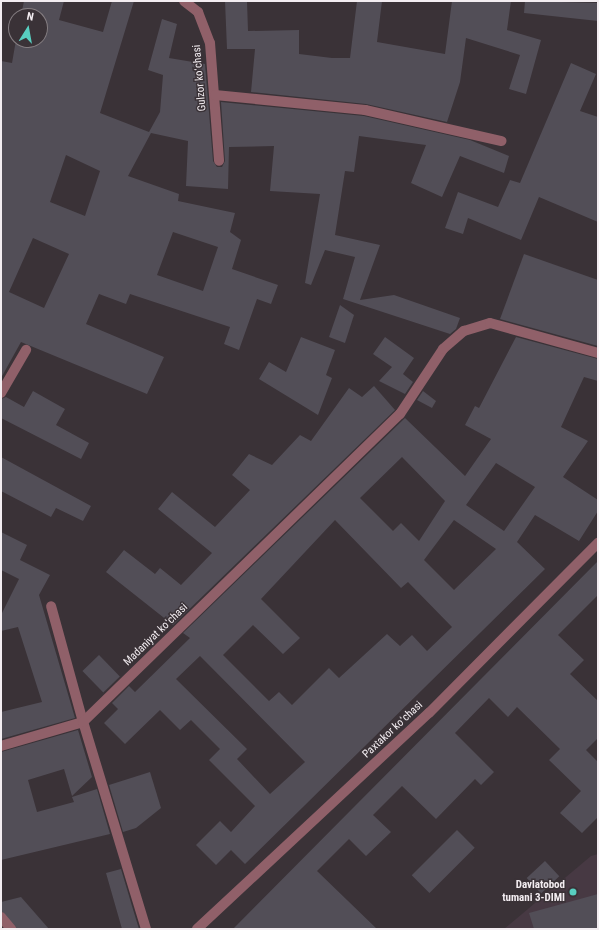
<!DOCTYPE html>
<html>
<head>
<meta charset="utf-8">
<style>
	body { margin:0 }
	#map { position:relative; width:599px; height:930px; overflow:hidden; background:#3a3237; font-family:"Roboto Condensed",sans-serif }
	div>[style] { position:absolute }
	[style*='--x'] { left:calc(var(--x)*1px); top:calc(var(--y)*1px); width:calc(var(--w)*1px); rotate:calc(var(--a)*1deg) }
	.built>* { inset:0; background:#473943 }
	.building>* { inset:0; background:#524e57; transform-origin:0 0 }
	.minor>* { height:10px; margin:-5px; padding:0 5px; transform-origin:5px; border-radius:5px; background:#906069 }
	.dots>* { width:11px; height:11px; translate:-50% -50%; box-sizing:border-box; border:2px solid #3a3237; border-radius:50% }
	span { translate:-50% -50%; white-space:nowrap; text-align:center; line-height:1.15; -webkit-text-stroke:3px #3a3237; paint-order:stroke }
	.street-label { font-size:11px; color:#f3edf1 }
	.poi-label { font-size:11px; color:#f3edf1; font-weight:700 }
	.right { translate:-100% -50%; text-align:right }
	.frame { position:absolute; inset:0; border:2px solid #f3edf1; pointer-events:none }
	.north { position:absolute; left:8px; top:8px; width:40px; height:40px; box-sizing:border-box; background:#3a3237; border:1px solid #847d81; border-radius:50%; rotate:11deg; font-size:11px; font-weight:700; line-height:16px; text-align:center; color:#f3edf1 }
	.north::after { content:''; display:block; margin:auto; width:14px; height:18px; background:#58cec0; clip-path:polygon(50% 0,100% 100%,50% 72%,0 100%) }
</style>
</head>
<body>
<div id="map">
	<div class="built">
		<div style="clip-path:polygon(598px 854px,598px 929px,504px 929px,591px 856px)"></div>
	</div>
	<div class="building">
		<div style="clip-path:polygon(evenodd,24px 1px,64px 1px,59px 20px,103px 32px,112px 1px,134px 1px,100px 113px,149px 132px,160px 112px,163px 75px,148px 70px,162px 19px,177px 24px,169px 58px,205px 64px,213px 161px,217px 167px,222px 167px,225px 161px,221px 102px,364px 116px,470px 140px,509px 156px,504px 173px,460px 156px,442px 197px,411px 183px,426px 145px,359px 136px,354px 172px,345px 171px,335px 235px,380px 245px,360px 300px,394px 295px,460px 318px,456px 329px,450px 334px,343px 299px,355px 257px,325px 250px,311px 285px,305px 283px,320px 194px,270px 191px,274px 146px,229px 147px,228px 189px,186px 186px,188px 141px,151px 133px,128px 176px,179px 194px,178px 201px,235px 213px,230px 232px,241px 240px,232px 269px,278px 285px,271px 304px,257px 299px,239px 350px,224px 344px,230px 327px,130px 294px,126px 304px,99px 294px,86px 324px,164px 357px,147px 394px,21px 342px,1px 378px,1px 61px,12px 63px,16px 40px,40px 40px,40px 16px,21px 16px,24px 1px,66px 155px,100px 171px,85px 216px,50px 202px,66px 155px,24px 1px,173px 232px,218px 247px,203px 291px,157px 275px,173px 232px,24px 1px,33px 238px,69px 254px,44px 308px,9px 292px,33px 238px)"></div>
		<div style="clip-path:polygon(225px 1px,247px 1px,248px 31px,299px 30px,299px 54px,332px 58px,350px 58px,357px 1px,382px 1px,377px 42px,445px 54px,452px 1px,511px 1px,507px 30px,541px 40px,526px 94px,509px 89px,520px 55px,466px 38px,460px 82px,447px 122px,366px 104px,251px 92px,255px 49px,227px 49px)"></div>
		<div style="clip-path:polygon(525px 1px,598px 3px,598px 21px,524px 13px)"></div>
		<div style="clip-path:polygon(571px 63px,596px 74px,580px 111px,598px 117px,598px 222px,539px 197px,521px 240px,468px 218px,463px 234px,445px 228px,458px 192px,498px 207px,510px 180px,520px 183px)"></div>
		<div style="clip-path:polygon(524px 254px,598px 280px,598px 346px,500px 319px)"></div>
		<div style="clip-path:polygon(340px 305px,354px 315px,345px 343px,329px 337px)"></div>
		<div style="clip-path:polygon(301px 337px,335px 350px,326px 375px,332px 378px,318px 415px,259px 379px,269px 362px,286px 372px)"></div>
		<div style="clip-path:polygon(385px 337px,414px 358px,403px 374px,413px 382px,405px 394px,379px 381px,392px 367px,373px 354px)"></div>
		<div style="clip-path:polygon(evenodd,516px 337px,598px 359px,598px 381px,584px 377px,561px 427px,588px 441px,563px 477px,598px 500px,598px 511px,579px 541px,535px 515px,517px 542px,545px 569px,245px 864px,231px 850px,216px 865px,196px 845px,220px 821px,231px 832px,255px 806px,209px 760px,220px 749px,191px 720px,180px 730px,160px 710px,125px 744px,104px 723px,118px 709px,112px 703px,129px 686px,135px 692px,190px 638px,183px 633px,405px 418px,465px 476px,491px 439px,465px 425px,475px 406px,479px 408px,516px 337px,402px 457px,445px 501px,419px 541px,401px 523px,393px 531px,360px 498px,402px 457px,516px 337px,496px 463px,535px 487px,504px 531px,466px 505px,496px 463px,516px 337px,335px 520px,401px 588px,408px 582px,452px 627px,427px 651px,412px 635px,400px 646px,387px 634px,339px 678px,329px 668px,292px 705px,279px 692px,269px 701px,223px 655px,253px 625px,283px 654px,300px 638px,261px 599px,335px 520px,516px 337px,454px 520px,496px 549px,454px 590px,424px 560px,454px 520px,516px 337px,200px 656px,305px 762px,270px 794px,237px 759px,247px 749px,176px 679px,200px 656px)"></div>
		<div style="clip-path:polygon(374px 386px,395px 410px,173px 625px,106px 572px,124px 550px,155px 574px,160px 568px,181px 585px,212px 553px,158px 509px,172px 492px,215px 527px,250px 490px,232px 475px,249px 454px,272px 465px,300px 435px,311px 441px,349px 388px,362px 397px)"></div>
		<div style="clip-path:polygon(33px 391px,65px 409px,56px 425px,89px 443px,81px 459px,1px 418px,1px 399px,6px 397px,24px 407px)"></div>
		<div style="clip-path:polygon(423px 391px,436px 401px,432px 408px,417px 400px)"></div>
		<div style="clip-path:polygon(1px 457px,91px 506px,83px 521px,56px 508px,51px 517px,1px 491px)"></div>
		<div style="clip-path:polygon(1px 532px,27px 545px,20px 560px,50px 575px,39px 595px,75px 718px,1px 739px,1px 712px,42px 702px,18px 627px,1px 631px,1px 615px,19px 579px,1px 570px)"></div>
		<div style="clip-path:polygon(598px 561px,598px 595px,558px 635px,584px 660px,570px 674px,598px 701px,598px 738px,586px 750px,598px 762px,598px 817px,582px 833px,560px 813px,581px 791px,549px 760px,560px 749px,517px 707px,508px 717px,489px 698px,455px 733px,494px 772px,481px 785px,475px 779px,436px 819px,402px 786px,373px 815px,391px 832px,366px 856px,349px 839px,317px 871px,377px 929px,233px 929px)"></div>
		<div style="left:99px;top:655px;width:30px;height:23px;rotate:46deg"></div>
		<div style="clip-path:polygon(78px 730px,92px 777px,72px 796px,64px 769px,28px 780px,37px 812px,74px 802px,72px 797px,97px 789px,110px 834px,1px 860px,1px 752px)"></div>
		<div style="clip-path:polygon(150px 772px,161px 808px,136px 828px,123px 832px,109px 785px)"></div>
		<div style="left:457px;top:830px;width:25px;height:64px;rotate:45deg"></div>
		<div style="left:545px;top:861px;width:21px;height:25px;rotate:47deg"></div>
		<div style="clip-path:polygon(121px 869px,132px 906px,139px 929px,122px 929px,106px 873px)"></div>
		<div style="clip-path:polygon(598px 894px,598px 929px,534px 929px,529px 913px)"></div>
		<div style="clip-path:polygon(21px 897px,49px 929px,17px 929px,1px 911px,1px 902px)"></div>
	</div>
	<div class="minor">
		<div style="--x:184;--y:1;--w:18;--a:38"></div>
		<div style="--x:198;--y:12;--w:33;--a:69"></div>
		<div style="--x:210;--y:43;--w:118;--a:85.6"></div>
		<div style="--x:215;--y:95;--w:151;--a:5.7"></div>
		<div style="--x:365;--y:110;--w:140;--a:12.8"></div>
		<div style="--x:1;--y:393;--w:50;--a:-59.8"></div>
		<div style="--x:1;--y:746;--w:85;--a:-16.3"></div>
		<div style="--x:83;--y:722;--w:120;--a:-105.4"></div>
		<div style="--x:1;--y:917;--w:16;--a:50"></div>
		<div style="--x:146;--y:929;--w:216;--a:-106.9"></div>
		<div style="--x:83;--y:722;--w:442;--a:-44.2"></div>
		<div style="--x:400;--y:414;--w:78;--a:-56.5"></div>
		<div style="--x:443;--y:349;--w:28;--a:-41"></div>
		<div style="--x:464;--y:331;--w:27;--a:-17"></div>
		<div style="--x:490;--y:323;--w:112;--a:15.5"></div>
		<div style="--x:197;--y:929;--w:317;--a:-43"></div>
		<div style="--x:429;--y:713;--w:240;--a:-45.2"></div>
	</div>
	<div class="dots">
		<div style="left:573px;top:892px;background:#58cec0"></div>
	</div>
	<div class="street-label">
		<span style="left:200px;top:78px;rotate:-95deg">Gulzor koʻchasi</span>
		<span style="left:156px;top:635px;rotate:-44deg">Madaniyat koʻchasi</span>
		<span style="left:393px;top:730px;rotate:-43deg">Paxtakor koʻchasi</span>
	</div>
	<div class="poi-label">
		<span class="right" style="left:565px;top:892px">Davlatobod<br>tumani 3-DIMI</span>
	</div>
	<div class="frame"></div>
	<div class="north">N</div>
</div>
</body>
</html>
